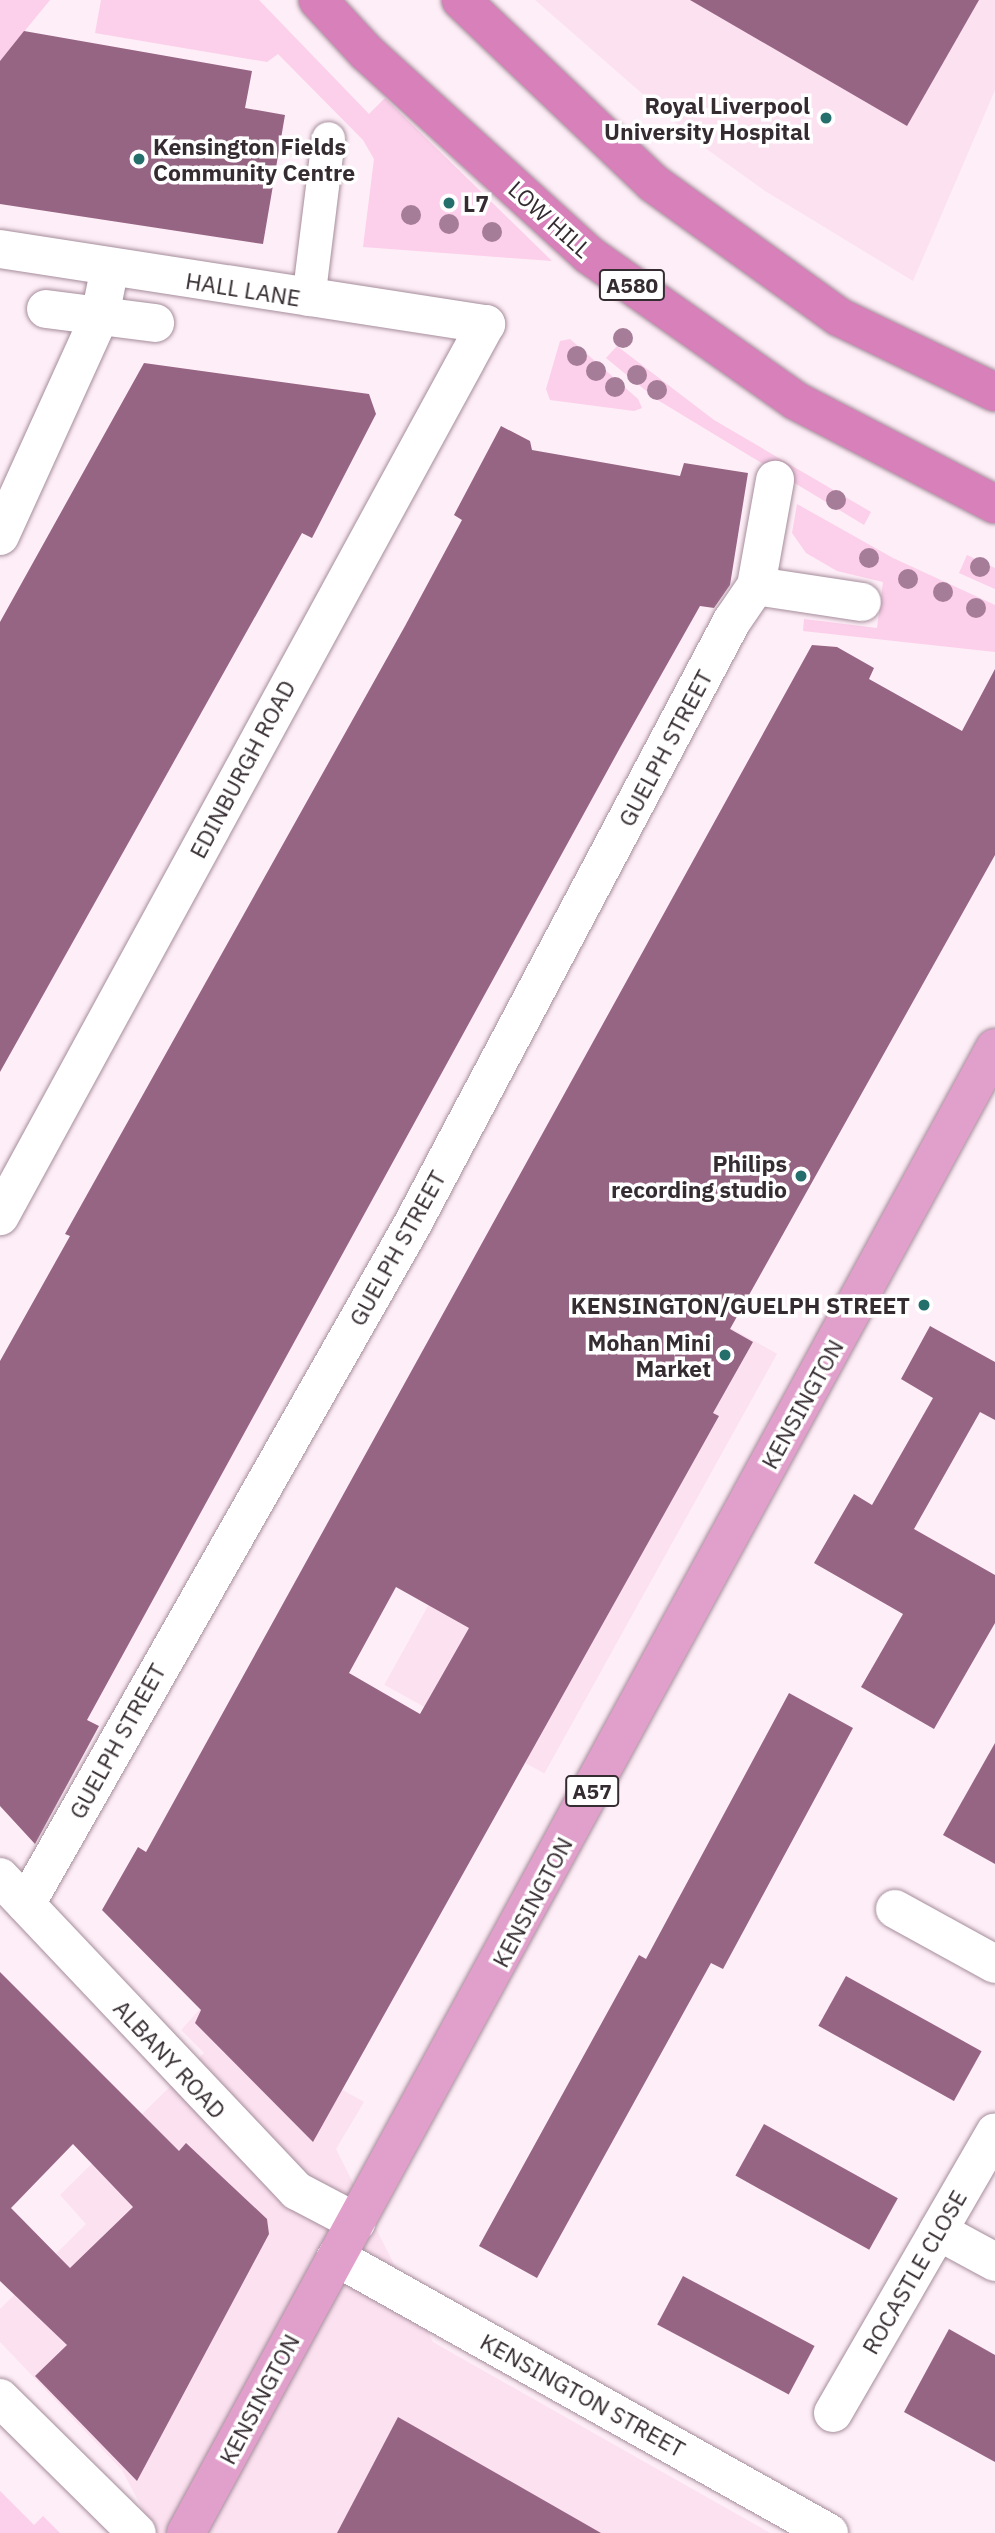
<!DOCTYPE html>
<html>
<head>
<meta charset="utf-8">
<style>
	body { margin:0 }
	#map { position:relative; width:995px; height:2533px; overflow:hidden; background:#feeef7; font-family:"IBM Plex Sans",sans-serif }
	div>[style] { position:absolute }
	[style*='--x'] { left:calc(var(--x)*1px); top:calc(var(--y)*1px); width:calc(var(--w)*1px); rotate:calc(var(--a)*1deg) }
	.built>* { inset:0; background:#fce1f0; transform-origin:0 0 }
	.green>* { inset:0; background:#fccfea }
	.building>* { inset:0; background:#976584; transform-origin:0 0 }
	.roads { filter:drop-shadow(0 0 2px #a58d9b) drop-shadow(0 0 2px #a58d9b) }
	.service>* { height:33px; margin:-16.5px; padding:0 16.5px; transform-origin:16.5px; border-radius:16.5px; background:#fff }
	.pedestrian>* { height:38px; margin:-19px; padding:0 19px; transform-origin:19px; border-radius:19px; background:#fff }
	.minor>* { height:38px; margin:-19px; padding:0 19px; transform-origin:19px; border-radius:19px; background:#fff }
	.primary>* { height:38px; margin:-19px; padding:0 19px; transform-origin:19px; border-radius:19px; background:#e1a0cb }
	.trunk>* { height:38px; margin:-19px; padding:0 19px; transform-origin:19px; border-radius:19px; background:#d780ba }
	.trees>* { width:20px; height:20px; margin:-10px; border-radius:50%; background:#a67d98 }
	.dots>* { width:19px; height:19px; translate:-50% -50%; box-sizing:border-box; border:4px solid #fff; border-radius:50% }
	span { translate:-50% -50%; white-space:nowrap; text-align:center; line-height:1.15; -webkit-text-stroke:7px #fff; paint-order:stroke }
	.shield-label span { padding:2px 5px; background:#fff; border:2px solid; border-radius:5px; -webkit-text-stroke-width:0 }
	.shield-label { font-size:21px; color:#352c31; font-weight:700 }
	.poi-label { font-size:23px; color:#352c31; font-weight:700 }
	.right { translate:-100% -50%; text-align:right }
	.left { translate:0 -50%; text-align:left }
	.street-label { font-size:23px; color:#352c31 }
</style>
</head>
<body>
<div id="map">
	<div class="built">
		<div style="clip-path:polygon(535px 0,995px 0,995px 90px,913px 281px,765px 191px,701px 145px)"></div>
		<div style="left:617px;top:1265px;width:183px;height:480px;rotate:29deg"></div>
		<div style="clip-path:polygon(209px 1999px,247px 2036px,364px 2102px,336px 2149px,433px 2342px,770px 2533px,155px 2533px,122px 2470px,0 2342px,0 2309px,86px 2224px,60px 2195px,204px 2053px,181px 2030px)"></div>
	</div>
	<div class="green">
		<div style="clip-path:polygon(0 0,50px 0,0 61px)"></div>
		<div style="clip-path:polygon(101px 0,259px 0,369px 114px,385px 98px,552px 261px,363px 247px,374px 159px,363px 140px,278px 54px,267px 62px,95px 33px)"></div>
		<div style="clip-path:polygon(570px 339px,638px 399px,642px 408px,634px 411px,550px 400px,546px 389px,560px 341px)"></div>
		<div style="clip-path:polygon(617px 346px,714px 420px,871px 512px,864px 525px,656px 399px,606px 358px)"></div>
		<div style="clip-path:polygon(797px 504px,893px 558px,995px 605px,995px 652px,803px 631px,804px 619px,877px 628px,883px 582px,837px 571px,806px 553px,792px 533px)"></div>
		<div style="clip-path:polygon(967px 555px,995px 568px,995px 589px,959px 573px)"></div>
		<div style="clip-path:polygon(0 2491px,34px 2525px,43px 2516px,60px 2533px,0 2533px)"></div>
	</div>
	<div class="building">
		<div style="clip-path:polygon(690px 0,979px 0,907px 126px)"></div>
		<div style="clip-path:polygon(24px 31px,252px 71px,245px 108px,285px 115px,263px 244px,0 204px,0 61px)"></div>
		<div style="clip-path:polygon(144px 363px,369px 394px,376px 414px,312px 538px,302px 533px,0 1072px,0 622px)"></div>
		<div style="clip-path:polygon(501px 426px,530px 441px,532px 450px,680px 476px,684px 463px,748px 473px,730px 585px,714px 608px,700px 606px,621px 746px,87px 1720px,99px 1726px,35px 1844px,0 1806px,0 1361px,70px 1236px,65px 1234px,405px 626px,462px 520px,454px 515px)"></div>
		<div style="clip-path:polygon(evenodd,812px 645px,837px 647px,874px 668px,869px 679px,962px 731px,995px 669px,995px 855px,730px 1329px,753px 1342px,713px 1413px,719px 1416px,313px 2142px,195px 2023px,201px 2010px,102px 1910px,138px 1847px,146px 1852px,812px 645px,396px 1587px,469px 1628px,420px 1714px,349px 1673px,396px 1587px)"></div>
		<div style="clip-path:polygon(930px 1326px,995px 1362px,995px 1420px,980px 1412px,914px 1529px,995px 1575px,995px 1623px,934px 1729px,861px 1687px,903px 1614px,814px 1563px,854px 1494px,872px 1505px,933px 1398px,901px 1379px)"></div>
		<div style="clip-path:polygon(789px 1693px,853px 1728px,723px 1969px,711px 1963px,537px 2278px,479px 2246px,639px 1955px,646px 1959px)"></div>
		<div style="clip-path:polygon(995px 1743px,995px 1864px,943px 1835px)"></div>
		<div style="clip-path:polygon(evenodd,0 1972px,179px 2151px,186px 2143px,267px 2219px,269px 2234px,137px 2481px,35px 2376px,67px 2345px,0 2281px,0 1972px,73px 2144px,133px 2207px,70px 2268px,11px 2208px,73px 2144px)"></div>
		<div style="left:846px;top:1976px;width:155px;height:57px;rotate:29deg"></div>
		<div style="left:764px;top:2124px;width:153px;height:59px;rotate:29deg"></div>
		<div style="left:683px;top:2276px;width:149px;height:55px;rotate:28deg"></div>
		<div style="clip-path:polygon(949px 2329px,995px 2355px,995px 2462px,904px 2412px)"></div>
		<div style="clip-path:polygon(398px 2417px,601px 2533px,337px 2533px)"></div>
	</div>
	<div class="roads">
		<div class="service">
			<div style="--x:308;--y:299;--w:162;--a:-82.9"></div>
		</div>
		<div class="pedestrian">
			<div style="--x:100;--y:316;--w:50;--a:-78.5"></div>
		</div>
		<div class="minor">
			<div style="--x:0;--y:249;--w:492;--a:8.8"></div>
			<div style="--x:486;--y:324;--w:1016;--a:118.58"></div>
			<div style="--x:46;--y:309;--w:110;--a:7.3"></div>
			<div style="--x:0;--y:536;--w:242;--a:-65.6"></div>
			<div style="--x:756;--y:586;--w:107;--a:8.6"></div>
			<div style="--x:0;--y:1877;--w:432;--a:46.6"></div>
			<div style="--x:297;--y:2191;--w:67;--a:27.7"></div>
			<div style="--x:26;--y:1904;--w:781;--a:-60.38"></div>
			<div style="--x:412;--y:1225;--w:684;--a:-62.09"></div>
			<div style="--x:732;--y:621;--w:42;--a:-55.6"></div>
			<div style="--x:756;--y:586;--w:108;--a:-79.8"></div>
			<div style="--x:895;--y:1909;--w:114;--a:28.8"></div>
			<div style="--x:938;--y:2231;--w:65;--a:28.5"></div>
			<div style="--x:336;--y:2257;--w:565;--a:29.24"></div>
			<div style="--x:0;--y:2398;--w:192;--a:44.6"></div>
			<div style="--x:833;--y:2413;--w:324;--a:-60"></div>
		</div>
		<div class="primary">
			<div style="--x:186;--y:2533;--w:1691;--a:-61.42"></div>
		</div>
		<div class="trunk">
			<div style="--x:318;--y:0;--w:71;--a:47.3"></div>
			<div style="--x:366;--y:52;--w:302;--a:42.3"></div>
			<div style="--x:589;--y:255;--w:253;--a:35.2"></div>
			<div style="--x:796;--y:401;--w:224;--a:27.4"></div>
			<div style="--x:461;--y:0;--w:265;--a:43.6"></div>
			<div style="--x:653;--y:183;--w:229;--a:35.8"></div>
			<div style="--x:839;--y:317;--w:173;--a:25.7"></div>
		</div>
	</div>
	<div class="trees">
		<div style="left:411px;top:215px"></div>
		<div style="left:449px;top:224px"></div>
		<div style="left:492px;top:232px"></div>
		<div style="left:623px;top:338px"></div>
		<div style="left:577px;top:356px"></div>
		<div style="left:596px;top:371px"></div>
		<div style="left:637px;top:375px"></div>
		<div style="left:615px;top:387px"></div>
		<div style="left:657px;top:390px"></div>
		<div style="left:836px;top:500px"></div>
		<div style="left:869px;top:558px"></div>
		<div style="left:980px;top:567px"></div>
		<div style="left:908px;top:579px"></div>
		<div style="left:943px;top:592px"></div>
		<div style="left:976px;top:608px"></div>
	</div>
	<div class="dots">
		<div style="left:826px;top:118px;background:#246f6c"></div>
		<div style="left:139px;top:159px;background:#246f6c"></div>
		<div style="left:449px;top:203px;background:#246f6c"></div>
		<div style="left:801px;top:1176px;background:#246f6c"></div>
		<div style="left:924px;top:1305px;background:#246f6c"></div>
		<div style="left:725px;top:1355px;background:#246f6c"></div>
	</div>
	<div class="shield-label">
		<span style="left:632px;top:285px">A580</span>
		<span style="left:592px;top:1791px">A57</span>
	</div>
	<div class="poi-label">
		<span class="right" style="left:810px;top:118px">Royal Liverpool<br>University Hospital</span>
		<span class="left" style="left:153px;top:159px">Kensington Fields<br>Community Centre</span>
		<span class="left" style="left:463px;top:203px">L7</span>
		<span class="right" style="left:787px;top:1176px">Philips<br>recording studio</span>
		<span class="right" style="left:910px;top:1305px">KENSINGTON/GUELPH STREET</span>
		<span class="right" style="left:711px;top:1355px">Mohan Mini<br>Market</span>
	</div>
	<div class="street-label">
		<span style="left:550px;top:219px;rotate:42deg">LOW HILL</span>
		<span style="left:243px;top:289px;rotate:9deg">HALL LANE</span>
		<span style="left:665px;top:748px;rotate:-62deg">GUELPH STREET</span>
		<span style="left:242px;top:769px;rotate:-62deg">EDINBURGH ROAD</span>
		<span style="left:397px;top:1248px;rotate:-61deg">GUELPH STREET</span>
		<span style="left:802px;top:1404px;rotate:-61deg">KENSINGTON</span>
		<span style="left:117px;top:1741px;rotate:-61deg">GUELPH STREET</span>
		<span style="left:532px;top:1902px;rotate:-62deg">KENSINGTON</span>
		<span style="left:170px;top:2059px;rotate:47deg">ALBANY ROAD</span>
		<span style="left:914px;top:2272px;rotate:-60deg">ROCASTLE CLOSE</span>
		<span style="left:583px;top:2395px;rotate:29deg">KENSINGTON STREET</span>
		<span style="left:259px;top:2399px;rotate:-62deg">KENSINGTON</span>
	</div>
</div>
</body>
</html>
